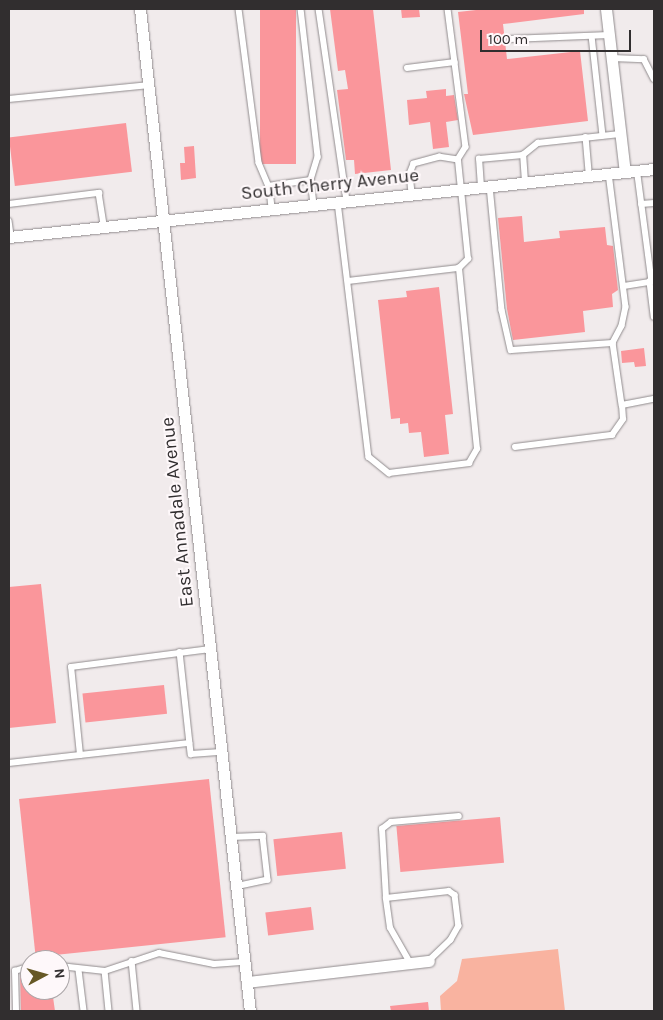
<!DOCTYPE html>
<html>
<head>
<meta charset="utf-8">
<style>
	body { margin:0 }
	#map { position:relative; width:663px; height:1020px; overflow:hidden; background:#f1ebec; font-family:Karla,sans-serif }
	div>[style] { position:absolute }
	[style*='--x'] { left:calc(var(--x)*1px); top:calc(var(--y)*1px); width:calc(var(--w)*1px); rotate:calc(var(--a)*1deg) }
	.green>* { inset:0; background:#f9b3a0 }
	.building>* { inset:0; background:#fa969b; transform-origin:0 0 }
	.roads { filter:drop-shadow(0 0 1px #908b8d) drop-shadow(0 0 1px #908b8d) }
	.service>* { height:5.5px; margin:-2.75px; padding:0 2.75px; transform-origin:2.75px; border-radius:2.75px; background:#fff }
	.minor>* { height:11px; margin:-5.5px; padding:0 5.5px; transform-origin:5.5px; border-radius:5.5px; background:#fff }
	span { translate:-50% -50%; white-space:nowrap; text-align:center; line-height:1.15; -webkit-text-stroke:4px #fef8fa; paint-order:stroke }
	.street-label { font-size:19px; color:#312e2f }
	.frame { position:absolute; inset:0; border:10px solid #312e2f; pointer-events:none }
	.north { position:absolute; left:20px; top:950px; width:50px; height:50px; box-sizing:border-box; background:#fef8fa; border:1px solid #aca7a9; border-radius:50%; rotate:84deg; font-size:14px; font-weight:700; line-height:20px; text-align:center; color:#312e2f }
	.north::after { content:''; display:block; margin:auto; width:18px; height:22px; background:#665825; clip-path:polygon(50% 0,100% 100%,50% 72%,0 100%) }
	.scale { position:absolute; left:480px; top:30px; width:151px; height:22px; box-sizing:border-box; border:2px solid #312e2f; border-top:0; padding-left:6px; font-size:15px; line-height:18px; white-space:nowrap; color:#312e2f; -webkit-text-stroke:4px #fef8fa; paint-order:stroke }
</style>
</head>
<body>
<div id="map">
	<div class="green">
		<div style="clip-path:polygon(558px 949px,565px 1011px,441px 1011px,440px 996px,457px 981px,462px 959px)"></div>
	</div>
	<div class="building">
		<div style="left:260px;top:9px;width:36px;height:155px"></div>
		<div style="clip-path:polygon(330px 9px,373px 9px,391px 170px,355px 174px,354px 160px,346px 160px,337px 90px,348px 89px,345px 70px,338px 71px)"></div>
		<div style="clip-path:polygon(401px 9px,419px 9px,420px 17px,402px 18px)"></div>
		<div style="clip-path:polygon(485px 9px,584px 9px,584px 14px,503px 24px,507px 59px,580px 51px,588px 121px,473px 135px,464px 94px,468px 94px,458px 12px)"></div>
		<div style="clip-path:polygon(446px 89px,446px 96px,454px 95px,458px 120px,446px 122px,449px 147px,433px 149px,430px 122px,409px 125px,407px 100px,427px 98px,426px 91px)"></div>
		<div style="left:126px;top:123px;width:49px;height:118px;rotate:83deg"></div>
		<div style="clip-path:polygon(194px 146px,196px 178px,181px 180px,180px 163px,185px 163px,184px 147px)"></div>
		<div style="clip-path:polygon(522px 216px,524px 242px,560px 238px,559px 231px,605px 227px,607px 245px,613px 246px,618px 290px,612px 294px,613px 307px,583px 311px,585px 332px,513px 340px,507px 309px,498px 218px)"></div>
		<div style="clip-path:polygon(439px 287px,453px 414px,445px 415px,449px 454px,424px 457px,421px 432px,409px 433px,408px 423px,400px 424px,400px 418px,391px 419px,378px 300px,407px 297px,406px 291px)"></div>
		<div style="clip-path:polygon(644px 348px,646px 366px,635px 367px,634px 362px,622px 363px,621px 351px)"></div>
		<div style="clip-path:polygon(41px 584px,56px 723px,9px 728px,9px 587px)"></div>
		<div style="left:164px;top:685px;width:29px;height:82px;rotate:84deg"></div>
		<div style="left:209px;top:779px;width:159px;height:191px;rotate:84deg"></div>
		<div style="left:500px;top:817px;width:46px;height:104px;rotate:85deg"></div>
		<div style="left:342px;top:832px;width:37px;height:69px;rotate:84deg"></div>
		<div style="left:311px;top:907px;width:23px;height:46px;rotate:83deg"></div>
		<div style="clip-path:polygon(30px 974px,30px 990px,52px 990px,55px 1011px,21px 1011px,20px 975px)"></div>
		<div style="clip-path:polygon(428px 1002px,429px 1011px,391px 1011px,390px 1006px)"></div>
	</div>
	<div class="roads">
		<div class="service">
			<div style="--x:239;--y:9;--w:155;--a:82.6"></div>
			<div style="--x:259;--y:163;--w:28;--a:67"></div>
			<div style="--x:270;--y:189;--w:19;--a:84"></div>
			<div style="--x:301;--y:9;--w:149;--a:83.4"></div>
			<div style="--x:318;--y:157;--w:24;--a:107"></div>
			<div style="--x:311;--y:180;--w:24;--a:83"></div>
			<div style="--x:319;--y:9;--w:194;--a:81.7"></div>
			<div style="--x:448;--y:9;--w:139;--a:82.6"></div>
			<div style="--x:466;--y:147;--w:15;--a:122"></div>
			<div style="--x:592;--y:36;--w:100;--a:83.7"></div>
			<div style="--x:510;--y:39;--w:99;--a:-2.3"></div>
			<div style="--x:612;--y:58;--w:32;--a:2"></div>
			<div style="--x:644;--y:59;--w:22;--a:63"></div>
			<div style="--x:407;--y:68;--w:48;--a:-7.1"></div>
			<div style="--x:9;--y:99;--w:141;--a:-5.7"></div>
			<div style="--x:586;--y:137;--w:38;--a:85"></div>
			<div style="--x:609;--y:173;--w:135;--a:82.8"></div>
			<div style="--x:626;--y:307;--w:19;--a:102"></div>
			<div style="--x:622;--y:326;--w:19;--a:118"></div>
			<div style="--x:613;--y:343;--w:63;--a:81.7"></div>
			<div style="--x:525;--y:182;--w:27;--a:-94"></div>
			<div style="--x:523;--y:155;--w:19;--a:-39"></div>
			<div style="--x:538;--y:143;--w:82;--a:-6.3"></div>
			<div style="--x:268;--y:186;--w:43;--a:-7.9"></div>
			<div style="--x:490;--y:186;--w:125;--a:84.5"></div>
			<div style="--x:502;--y:310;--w:41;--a:77.3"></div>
			<div style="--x:511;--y:350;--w:102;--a:-3.9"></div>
			<div style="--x:481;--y:187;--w:28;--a:-94"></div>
			<div style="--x:479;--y:159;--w:44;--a:-5.2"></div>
			<div style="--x:338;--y:202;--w:257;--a:83.1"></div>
			<div style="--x:369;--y:457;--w:26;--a:39"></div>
			<div style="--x:389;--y:473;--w:81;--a:-7.1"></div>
			<div style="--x:469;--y:463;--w:16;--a:-60"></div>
			<div style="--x:477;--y:449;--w:182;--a:-95.7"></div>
			<div style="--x:459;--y:268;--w:13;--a:-45"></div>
			<div style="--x:468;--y:259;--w:100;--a:-95.8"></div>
			<div style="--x:458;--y:160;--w:18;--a:-171"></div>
			<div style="--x:440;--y:157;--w:27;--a:165"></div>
			<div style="--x:414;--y:164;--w:11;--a:112"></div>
			<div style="--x:410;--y:174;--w:20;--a:84"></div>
			<div style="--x:9;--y:204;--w:91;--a:-7"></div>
			<div style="--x:99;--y:193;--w:33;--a:81"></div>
			<div style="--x:641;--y:204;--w:13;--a:-4"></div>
			<div style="--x:9;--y:221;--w:15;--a:82"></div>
			<div style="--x:348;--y:281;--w:112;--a:-6.7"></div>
			<div style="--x:654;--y:282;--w:4;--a:180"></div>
			<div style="--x:650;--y:282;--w:35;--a:83"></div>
			<div style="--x:624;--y:286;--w:26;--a:-9"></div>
			<div style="--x:650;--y:282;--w:4;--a:-76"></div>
			<div style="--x:651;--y:278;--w:108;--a:-97.5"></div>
			<div style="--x:515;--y:447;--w:98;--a:-7.1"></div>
			<div style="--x:612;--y:435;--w:19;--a:-55"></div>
			<div style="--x:623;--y:419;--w:14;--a:-94"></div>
			<div style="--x:622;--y:405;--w:33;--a:-11"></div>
			<div style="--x:180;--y:652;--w:103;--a:83.8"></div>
			<div style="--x:191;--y:754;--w:30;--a:-4"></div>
			<div style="--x:80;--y:755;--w:110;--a:-6.3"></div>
			<div style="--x:9;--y:763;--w:71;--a:-6.4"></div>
			<div style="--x:80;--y:755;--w:88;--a:-95.8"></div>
			<div style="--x:71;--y:667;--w:140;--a:-7.4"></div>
			<div style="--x:231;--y:837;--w:32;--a:-2"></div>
			<div style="--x:263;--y:836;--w:44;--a:83.5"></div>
			<div style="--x:268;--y:880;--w:33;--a:168"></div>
			<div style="--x:386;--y:898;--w:69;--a:-93.3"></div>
			<div style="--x:382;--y:829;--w:11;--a:-38"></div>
			<div style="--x:391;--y:822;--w:68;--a:-5"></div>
			<div style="--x:132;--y:961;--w:50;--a:84.3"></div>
			<div style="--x:410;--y:963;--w:40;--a:-119.7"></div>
			<div style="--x:390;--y:928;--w:30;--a:-98"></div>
			<div style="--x:386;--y:898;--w:63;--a:-6.3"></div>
			<div style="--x:449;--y:891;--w:7;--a:34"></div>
			<div style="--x:455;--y:895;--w:31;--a:83"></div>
			<div style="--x:459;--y:926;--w:16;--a:120"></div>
			<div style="--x:451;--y:940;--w:30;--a:136"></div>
			<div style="--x:60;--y:966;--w:45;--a:6.3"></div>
			<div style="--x:105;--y:971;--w:57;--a:-18.4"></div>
			<div style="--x:159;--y:953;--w:56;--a:11.3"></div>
			<div style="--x:214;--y:964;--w:30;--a:-4"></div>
			<div style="--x:79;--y:970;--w:41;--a:83"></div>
			<div style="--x:105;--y:971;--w:40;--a:84.3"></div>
			<div style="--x:16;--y:1011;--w:40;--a:-91.4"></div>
			<div style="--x:15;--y:971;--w:16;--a:-18"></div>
		</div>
		<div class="minor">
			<div style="--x:140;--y:9;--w:1008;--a:83.74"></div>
			<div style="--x:606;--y:9;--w:164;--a:83.4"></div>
			<div style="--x:9;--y:237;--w:649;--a:-6.02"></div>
			<div style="--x:247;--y:982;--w:183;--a:-6.6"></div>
		</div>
	</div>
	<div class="street-label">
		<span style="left:330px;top:185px;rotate:-6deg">South Cherry Avenue</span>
		<span style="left:178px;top:512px;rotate:-96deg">East Annadale Avenue</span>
	</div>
	<div class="frame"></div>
	<div class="north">N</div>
	<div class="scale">100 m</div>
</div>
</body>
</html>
